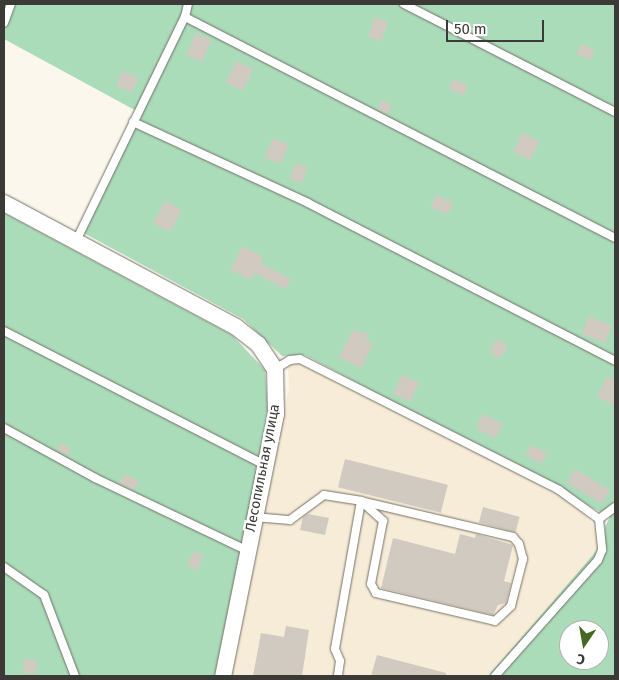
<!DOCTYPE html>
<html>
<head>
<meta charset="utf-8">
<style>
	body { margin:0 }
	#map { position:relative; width:619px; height:680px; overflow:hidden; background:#fbf7ec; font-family:"Fira Sans",sans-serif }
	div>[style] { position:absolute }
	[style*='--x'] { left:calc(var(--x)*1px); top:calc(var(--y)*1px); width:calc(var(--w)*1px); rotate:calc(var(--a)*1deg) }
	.industrial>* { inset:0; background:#f7ecd7 }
	.green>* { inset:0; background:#aadcba }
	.building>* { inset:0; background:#d1cac1; transform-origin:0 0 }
	.roads { filter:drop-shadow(0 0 1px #737066) drop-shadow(0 0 1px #737066) }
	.service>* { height:8px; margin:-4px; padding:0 4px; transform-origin:4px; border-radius:4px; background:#fff }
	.minor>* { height:16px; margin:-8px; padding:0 8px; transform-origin:8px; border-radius:8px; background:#fff }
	span { translate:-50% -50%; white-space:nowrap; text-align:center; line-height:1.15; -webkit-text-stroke:5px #fff; paint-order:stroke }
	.street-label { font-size:14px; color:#3b3a36 }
	.frame { position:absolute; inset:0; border:5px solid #3b3a36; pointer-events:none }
	.north { position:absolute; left:559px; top:620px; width:50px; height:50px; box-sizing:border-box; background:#fff; border:1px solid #b1b0af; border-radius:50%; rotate:192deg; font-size:14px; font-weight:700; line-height:20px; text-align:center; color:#3b3a36 }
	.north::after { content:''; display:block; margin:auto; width:18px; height:22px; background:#436922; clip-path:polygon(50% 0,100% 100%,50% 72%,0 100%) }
	.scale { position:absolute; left:446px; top:20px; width:98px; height:22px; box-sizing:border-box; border:2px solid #3b3a36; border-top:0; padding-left:6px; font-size:15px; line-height:18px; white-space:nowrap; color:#3b3a36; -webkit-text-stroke:4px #fff; paint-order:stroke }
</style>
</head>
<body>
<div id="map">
	<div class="industrial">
		<div style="clip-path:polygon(297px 362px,558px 493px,586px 516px,605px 541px,488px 676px,231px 676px,289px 388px,288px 365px)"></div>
	</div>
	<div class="green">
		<div style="clip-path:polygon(evenodd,4px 4px,615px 4px,615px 676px,488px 676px,605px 541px,605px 527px,610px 517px,305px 355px,282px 356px,243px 319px,82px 232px,142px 114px,4px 39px,4px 4px,569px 630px,599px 630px,599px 660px,569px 660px,569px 630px)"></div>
		<div style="clip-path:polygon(4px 213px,232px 335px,265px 370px,268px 413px,216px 676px,4px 676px)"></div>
	</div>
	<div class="building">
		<div style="left:375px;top:17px;width:14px;height:21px;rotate:21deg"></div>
		<div style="left:196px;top:33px;width:17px;height:24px;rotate:24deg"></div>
		<div style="left:581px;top:44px;width:15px;height:11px;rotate:23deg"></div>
		<div style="left:236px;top:61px;width:19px;height:24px;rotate:25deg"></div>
		<div style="left:123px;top:71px;width:17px;height:16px;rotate:25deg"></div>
		<div style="left:453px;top:79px;width:16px;height:11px;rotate:22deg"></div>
		<div style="left:382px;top:100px;width:11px;height:10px;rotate:27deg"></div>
		<div style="left:522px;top:133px;width:19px;height:21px;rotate:25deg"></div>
		<div style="left:273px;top:138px;width:17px;height:21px;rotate:24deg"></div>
		<div style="left:296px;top:163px;width:13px;height:17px;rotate:23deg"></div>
		<div style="left:436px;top:195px;width:19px;height:13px;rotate:25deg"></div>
		<div style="left:165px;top:201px;width:19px;height:25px;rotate:28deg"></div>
		<div style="clip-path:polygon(243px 246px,263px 257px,260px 263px,291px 279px,285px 289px,255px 273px,251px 280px,230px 269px)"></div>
		<div style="left:589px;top:316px;width:25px;height:19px;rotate:23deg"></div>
		<div style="clip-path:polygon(353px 330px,370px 334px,366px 340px,373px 344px,361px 368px,339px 357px)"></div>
		<div style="left:496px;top:339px;width:13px;height:15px;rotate:27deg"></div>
		<div style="left:402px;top:375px;width:19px;height:21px;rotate:25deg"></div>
		<div style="clip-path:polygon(607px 376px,615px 380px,615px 405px,597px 397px)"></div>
		<div style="left:483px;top:414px;width:22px;height:16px;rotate:27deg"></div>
		<div style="left:60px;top:443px;width:12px;height:8px;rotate:24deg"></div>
		<div style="left:531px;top:445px;width:18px;height:12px;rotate:27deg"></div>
		<div style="left:345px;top:459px;width:106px;height:29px;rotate:14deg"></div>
		<div style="left:575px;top:469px;width:41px;height:16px;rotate:31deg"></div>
		<div style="clip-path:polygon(125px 474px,139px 481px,134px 490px,119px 483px)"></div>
		<div style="left:483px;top:507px;width:38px;height:16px;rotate:15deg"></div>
		<div style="clip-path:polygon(308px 514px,329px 518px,325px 535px,300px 530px,303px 517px)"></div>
		<div style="clip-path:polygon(460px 534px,475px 538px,476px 534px,513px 545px,504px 581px,511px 583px,506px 603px,498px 605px,493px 615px,381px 588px,393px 538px,455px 554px)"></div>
		<div style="left:194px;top:551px;width:11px;height:16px;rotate:27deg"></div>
		<div style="clip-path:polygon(286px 626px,309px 630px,302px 676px,253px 676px,261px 633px,284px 637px)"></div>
		<div style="clip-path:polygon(377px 655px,446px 673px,446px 676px,371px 676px)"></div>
		<div style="left:24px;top:659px;width:13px;height:14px;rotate:4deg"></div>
	</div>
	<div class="roads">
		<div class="service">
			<div style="--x:404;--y:4;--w:237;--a:27.1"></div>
			<div style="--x:185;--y:17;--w:483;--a:27.2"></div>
			<div style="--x:4;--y:23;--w:20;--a:-70"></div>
			<div style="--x:133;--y:122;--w:193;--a:24.8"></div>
			<div style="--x:308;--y:203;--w:345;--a:27.2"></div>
			<div style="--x:76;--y:241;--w:249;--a:-64.1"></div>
			<div style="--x:185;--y:17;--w:13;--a:-77"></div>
			<div style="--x:4;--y:331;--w:293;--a:27.2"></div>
			<div style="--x:275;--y:369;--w:17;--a:-31"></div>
			<div style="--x:290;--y:360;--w:10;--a:-6"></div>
			<div style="--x:300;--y:359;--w:290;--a:26.8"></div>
			<div style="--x:559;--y:490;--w:49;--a:35.9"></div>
			<div style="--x:599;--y:519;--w:31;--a:84"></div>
			<div style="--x:602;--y:550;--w:11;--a:112"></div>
			<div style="--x:598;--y:560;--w:155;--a:131.6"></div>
			<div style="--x:4;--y:428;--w:104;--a:28.8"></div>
			<div style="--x:95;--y:478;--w:167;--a:25.5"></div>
			<div style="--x:254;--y:517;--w:36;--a:5"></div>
			<div style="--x:290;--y:520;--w:42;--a:-36.3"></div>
			<div style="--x:324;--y:495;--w:37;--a:9"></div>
			<div style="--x:361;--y:501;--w:30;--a:42"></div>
			<div style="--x:383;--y:521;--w:64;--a:100.8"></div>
			<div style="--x:371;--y:584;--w:10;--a:61"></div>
			<div style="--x:376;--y:593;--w:122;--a:13.2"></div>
			<div style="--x:495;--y:621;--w:22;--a:-43"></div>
			<div style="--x:511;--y:606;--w:49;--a:-75.7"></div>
			<div style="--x:523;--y:559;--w:16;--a:-105"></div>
			<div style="--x:519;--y:544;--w:9;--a:-131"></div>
			<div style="--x:513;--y:537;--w:156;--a:-166.7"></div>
			<div style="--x:361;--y:501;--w:150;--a:100"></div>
			<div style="--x:335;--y:649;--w:13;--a:67"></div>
			<div style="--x:340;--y:661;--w:15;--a:98"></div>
			<div style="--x:599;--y:519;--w:20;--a:-37"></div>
			<div style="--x:4;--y:567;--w:49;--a:35"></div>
			<div style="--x:44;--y:595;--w:87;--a:69.1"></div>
		</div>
		<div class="minor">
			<div style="--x:4;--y:203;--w:263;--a:28.1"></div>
			<div style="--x:236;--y:327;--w:28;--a:38"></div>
			<div style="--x:258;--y:344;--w:30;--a:56"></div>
			<div style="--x:275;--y:369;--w:45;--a:88.7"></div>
			<div style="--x:276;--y:414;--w:267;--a:101.4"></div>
		</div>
	</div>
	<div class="street-label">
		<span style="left:263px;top:468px;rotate:-79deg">Лесопильная улица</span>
	</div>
	<div class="frame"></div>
	<div class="north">С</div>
	<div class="scale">50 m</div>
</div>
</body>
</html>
